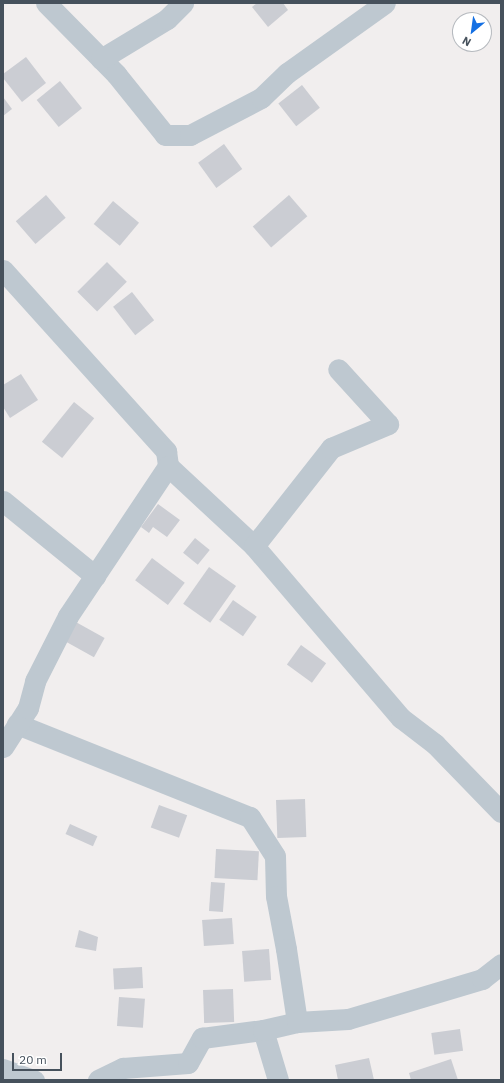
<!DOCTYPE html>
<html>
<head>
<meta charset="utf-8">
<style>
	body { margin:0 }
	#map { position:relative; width:504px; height:1083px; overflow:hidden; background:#f1eeee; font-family:"IBM Plex Sans",sans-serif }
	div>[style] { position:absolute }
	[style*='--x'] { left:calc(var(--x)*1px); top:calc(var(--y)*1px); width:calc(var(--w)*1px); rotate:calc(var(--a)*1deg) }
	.building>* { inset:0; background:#cbcdd3; transform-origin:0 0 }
	.minor>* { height:21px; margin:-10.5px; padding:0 10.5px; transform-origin:10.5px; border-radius:10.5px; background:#bec8d0 }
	span { translate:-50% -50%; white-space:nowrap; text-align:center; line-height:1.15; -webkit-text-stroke:4px #fff; paint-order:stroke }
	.frame { position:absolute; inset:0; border:4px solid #46515c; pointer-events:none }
	.north { position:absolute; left:452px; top:12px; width:40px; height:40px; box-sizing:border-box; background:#fff; border:1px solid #b5b9be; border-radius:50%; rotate:209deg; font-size:11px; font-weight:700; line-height:16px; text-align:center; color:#46515c }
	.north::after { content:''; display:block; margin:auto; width:14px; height:18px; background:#1570e3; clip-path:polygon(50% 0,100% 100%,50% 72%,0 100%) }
	.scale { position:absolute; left:12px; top:1053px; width:50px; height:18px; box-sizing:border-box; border:2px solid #46515c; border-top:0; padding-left:5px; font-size:12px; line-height:14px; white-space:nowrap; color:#46515c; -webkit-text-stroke:3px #fff; paint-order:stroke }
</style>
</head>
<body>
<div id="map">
	<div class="building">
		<div style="clip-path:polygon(257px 3px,283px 3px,288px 10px,268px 27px,252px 7px)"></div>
		<div style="clip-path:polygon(26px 57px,46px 83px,22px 102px,3px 78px,3px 74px)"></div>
		<div style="left:60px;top:81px;width:35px;height:30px;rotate:51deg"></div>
		<div style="left:302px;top:85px;width:29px;height:30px;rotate:52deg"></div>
		<div style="clip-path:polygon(3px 97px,12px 109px,3px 116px)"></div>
		<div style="left:224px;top:144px;width:31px;height:32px;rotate:54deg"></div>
		<div style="left:46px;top:195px;width:30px;height:40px;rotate:49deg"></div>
		<div style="left:289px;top:195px;width:28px;height:48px;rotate:49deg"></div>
		<div style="left:113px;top:201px;width:34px;height:30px;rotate:40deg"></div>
		<div style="left:107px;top:262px;width:28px;height:42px;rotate:45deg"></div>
		<div style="left:132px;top:292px;width:36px;height:24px;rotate:52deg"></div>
		<div style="clip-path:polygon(21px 374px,38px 400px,10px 418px,3px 407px,3px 385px)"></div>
		<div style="left:74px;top:402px;width:26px;height:51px;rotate:39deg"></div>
		<div style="clip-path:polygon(158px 504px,180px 520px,167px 537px,153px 527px,149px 533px,141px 527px)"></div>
		<div style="left:195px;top:538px;width:19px;height:19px;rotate:39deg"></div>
		<div style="left:152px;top:558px;width:41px;height:28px;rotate:37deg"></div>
		<div style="left:209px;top:567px;width:33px;height:45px;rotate:35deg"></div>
		<div style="left:233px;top:600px;width:29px;height:24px;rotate:35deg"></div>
		<div style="left:74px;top:621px;width:35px;height:22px;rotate:29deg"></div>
		<div style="left:301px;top:645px;width:31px;height:24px;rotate:36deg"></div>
		<div style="left:305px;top:799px;width:38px;height:29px;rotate:88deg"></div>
		<div style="left:159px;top:805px;width:30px;height:24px;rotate:20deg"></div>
		<div style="left:70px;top:824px;width:30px;height:11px;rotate:24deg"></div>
		<div style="left:216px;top:849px;width:43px;height:29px;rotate:3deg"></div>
		<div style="left:211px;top:882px;width:14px;height:29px;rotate:4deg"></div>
		<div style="left:232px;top:918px;width:26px;height:30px;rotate:86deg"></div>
		<div style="clip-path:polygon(79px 930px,98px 937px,96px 951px,75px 947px)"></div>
		<div style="left:269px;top:949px;width:31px;height:27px;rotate:86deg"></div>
		<div style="left:142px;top:967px;width:21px;height:29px;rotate:87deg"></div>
		<div style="left:233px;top:989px;width:33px;height:30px;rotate:88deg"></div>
		<div style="left:119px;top:997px;width:26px;height:29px;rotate:4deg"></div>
		<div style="left:460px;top:1029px;width:22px;height:29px;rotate:82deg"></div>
		<div style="clip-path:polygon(369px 1058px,374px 1080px,338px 1080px,335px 1065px)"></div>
		<div style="clip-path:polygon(451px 1059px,458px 1080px,411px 1080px,409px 1073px)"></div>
	</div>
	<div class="minor">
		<div style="--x:46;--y:3;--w:100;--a:45.4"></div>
		<div style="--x:116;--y:74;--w:78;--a:51.2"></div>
		<div style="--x:165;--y:135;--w:25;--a:0"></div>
		<div style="--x:190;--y:135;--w:80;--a:-27.5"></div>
		<div style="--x:261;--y:98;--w:36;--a:-44"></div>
		<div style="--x:287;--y:73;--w:120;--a:-35.5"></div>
		<div style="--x:101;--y:59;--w:77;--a:-31.2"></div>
		<div style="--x:167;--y:19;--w:23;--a:-45"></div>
		<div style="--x:3;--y:270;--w:244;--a:48"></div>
		<div style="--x:166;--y:451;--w:15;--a:82"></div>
		<div style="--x:168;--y:466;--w:117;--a:42.9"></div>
		<div style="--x:254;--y:546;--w:226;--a:49.5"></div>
		<div style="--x:401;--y:718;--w:43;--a:37.4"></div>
		<div style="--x:435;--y:744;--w:95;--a:45.9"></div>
		<div style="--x:3;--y:501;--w:119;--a:39.2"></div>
		<div style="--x:254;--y:546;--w:125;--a:-51.8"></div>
		<div style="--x:331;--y:448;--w:62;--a:-22.8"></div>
		<div style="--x:388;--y:424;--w:74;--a:-132.3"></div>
		<div style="--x:17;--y:724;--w:251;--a:21.8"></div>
		<div style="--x:250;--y:817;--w:46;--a:57.3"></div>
		<div style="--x:275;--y:856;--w:40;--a:88.6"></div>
		<div style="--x:276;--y:896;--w:54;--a:79.3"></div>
		<div style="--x:286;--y:949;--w:74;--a:81.4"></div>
		<div style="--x:3;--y:747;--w:46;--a:-57.3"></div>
		<div style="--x:28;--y:708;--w:28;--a:-75"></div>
		<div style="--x:35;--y:681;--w:73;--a:-63.1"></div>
		<div style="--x:68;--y:616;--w:180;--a:-56.3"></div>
		<div style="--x:3;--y:1069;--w:33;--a:20"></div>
		<div style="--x:98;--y:1080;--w:28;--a:-26"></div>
		<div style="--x:123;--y:1068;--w:65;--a:-4.4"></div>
		<div style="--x:188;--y:1063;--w:29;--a:-61"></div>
		<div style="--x:202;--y:1038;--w:62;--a:-7.5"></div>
		<div style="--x:278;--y:1080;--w:52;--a:-106.7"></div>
		<div style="--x:263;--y:1030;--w:35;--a:-13"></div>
		<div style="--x:297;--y:1022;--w:51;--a:-3.4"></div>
		<div style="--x:348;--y:1019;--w:140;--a:-16.6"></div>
		<div style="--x:482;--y:979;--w:24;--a:-38"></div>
	</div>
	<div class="frame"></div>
	<div class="north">N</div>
	<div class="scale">20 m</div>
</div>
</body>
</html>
